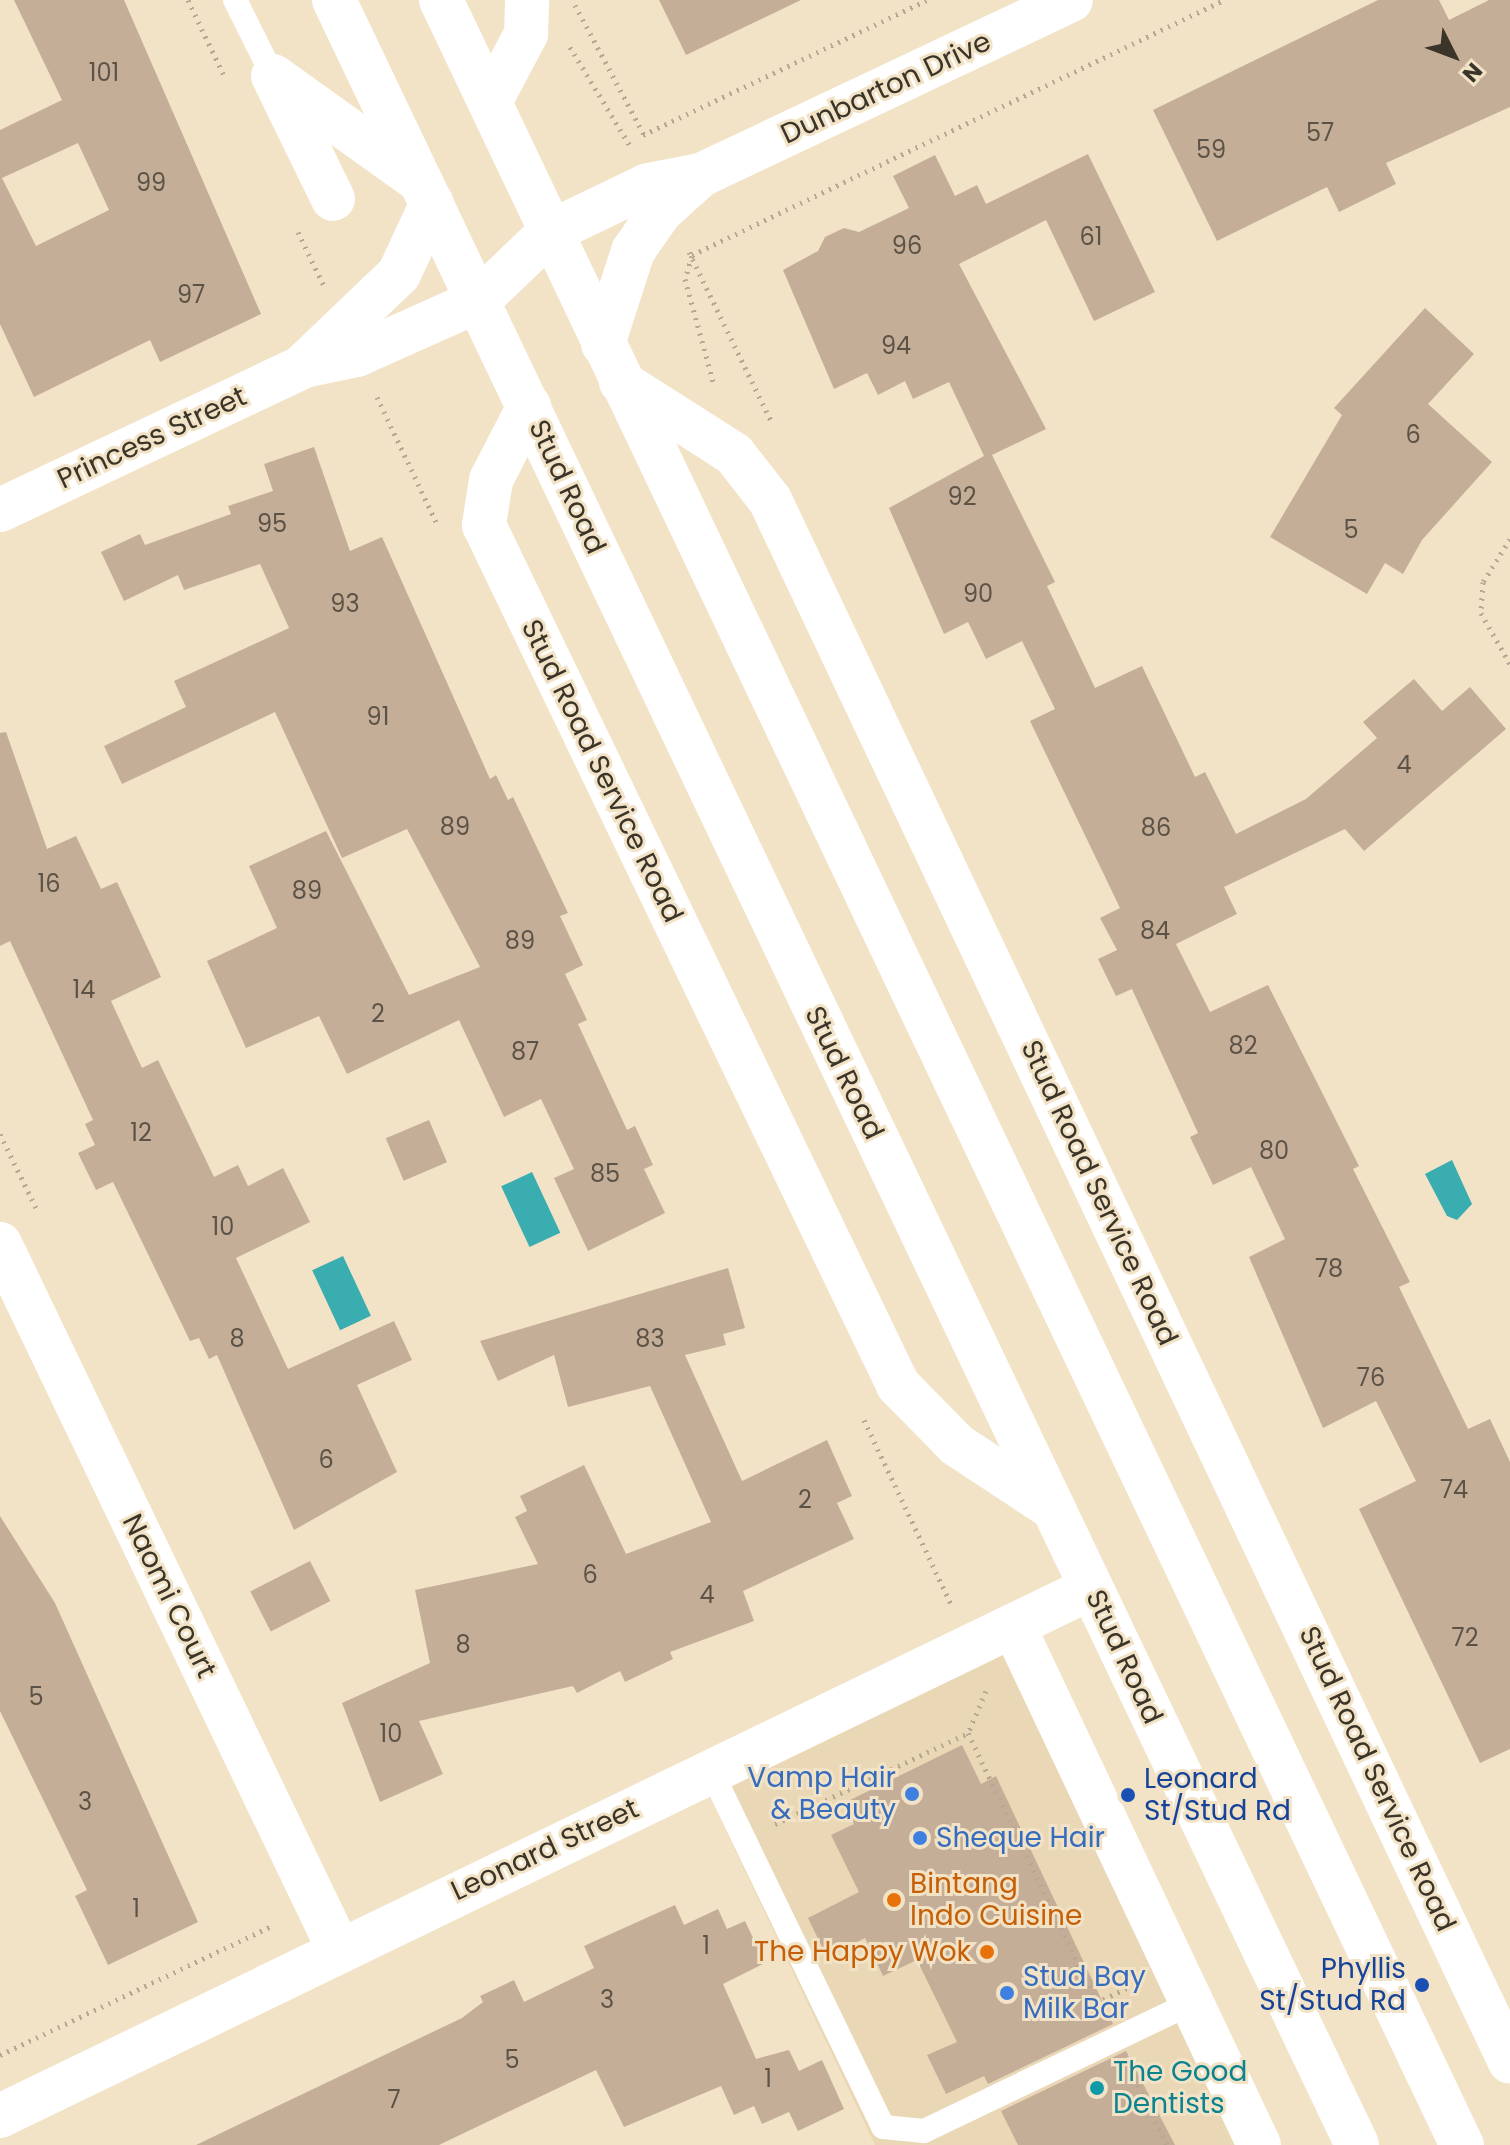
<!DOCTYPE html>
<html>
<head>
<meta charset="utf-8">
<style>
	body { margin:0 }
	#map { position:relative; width:1510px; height:2145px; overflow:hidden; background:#f2e3c7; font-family:Poppins,sans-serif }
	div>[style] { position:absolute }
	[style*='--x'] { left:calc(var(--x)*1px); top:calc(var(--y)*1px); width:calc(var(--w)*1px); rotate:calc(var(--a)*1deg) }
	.built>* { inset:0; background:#ead7b5 }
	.water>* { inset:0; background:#39adb0; transform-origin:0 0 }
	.building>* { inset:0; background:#c4ae98; transform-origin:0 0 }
	.path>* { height:5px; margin-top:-2.5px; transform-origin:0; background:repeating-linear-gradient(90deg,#b5a993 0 2px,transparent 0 8px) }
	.service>* { height:24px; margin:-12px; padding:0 12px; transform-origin:12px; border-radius:12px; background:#fff }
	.minor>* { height:44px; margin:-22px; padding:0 22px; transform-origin:22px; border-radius:22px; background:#fff }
	.primary>* { height:44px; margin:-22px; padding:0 22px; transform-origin:22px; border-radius:22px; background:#fff }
	.dots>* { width:22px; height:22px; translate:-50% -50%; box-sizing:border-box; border:4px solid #f2e3c7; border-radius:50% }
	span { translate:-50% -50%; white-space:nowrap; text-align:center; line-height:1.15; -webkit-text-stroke:6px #f2e3c7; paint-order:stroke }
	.number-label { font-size:24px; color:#5c5245 }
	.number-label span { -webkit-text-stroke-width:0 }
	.street-label { font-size:28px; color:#3a3429 }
	.shop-label { font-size:28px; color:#366cbe }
	.right { translate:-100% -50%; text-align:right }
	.left { translate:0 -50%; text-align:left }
	.transit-label { font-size:28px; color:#164399 }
	.food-label { font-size:28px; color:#c56008 }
	.culture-label { font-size:28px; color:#0d838f }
	.north { position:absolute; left:1414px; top:16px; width:80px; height:80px; -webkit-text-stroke:6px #f2e3c7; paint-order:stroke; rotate:132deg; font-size:22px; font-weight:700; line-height:32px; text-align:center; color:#3a3429 }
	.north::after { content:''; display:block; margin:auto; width:28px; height:36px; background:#3a3429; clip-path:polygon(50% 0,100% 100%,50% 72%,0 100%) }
</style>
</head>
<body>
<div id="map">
	<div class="built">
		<div style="clip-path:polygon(1014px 1627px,1259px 2145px,875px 2145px,700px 1776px)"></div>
	</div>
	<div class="water">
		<div style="clip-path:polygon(1452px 1160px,1472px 1204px,1457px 1220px,1447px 1216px,1425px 1174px)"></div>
		<div style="left:532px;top:1172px;width:67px;height:34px;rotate:65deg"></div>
		<div style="left:343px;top:1256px;width:66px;height:34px;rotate:65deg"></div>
	</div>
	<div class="building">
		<div style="clip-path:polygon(evenodd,14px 0,124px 0,261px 314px,160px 362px,150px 340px,34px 397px,0 324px,0 130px,62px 100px,14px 0,78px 143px,109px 210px,36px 246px,2px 178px,78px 143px)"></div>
		<div style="clip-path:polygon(659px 0,801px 0,686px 55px)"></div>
		<div style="clip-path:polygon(1378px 0,1439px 0,1449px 20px,1489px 0,1510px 0,1510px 107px,1386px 163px,1396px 184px,1339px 212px,1327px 187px,1217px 241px,1153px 110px)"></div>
		<div style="clip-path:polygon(1088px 154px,1155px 292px,1094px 321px,1046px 220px,959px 264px,1046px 429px,992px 455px,1055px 582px,1047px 586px,1095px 688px,1142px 666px,1195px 777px,1205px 772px,1236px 834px,1306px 799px,1377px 738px,1363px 722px,1414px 679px,1442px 711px,1470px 687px,1506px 729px,1364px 851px,1345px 829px,1224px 887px,1237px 914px,1176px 944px,1210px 1012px,1268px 985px,1359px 1166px,1353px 1169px,1410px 1282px,1399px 1287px,1468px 1429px,1490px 1419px,1510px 1462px,1510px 1749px,1480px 1763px,1359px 1509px,1416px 1481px,1376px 1401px,1323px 1428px,1249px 1257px,1285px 1239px,1251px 1167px,1213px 1185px,1190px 1137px,1198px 1133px,1132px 989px,1116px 996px,1098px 959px,1117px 950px,1100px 918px,1120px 908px,1030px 721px,1055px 709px,1022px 641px,986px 659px,968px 622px,944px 634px,889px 508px,984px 456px,949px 382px,913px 399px,905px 381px,878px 395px,867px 373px,834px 389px,783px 270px,818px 251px,825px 237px,844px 228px,859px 232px,909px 208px,893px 176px,935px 155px,955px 196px,977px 185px,986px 204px)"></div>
		<div style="clip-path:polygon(1425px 308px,1474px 354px,1428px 404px,1492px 462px,1422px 540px,1403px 574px,1385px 563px,1367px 594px,1270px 537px,1342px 415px,1334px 408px)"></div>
		<div style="clip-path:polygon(314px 447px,350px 551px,382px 537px,490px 779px,496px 775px,508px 800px,513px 797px,568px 913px,560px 916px,583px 965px,565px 974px,587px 1020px,578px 1024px,627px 1130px,635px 1126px,653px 1165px,644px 1169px,665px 1213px,588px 1251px,554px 1178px,574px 1169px,541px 1099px,504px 1117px,459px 1020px,347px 1074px,319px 1016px,246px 1048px,207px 961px,277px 928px,249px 866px,326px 831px,409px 995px,480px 967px,407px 829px,342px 858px,275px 712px,122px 784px,104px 746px,186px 707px,174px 681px,289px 628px,260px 564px,184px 590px,178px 575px,124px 601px,101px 552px,140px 534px,145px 545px,231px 514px,228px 506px,273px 491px,264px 464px)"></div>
		<div style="clip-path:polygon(6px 732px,47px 849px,76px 836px,101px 889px,117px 882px,161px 977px,111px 1001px,142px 1068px,158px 1060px,214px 1177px,238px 1165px,248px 1186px,283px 1168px,310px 1222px,236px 1258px,288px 1369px,394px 1321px,412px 1360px,357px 1385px,397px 1472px,294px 1530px,217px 1355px,209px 1359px,199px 1338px,190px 1341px,113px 1182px,96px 1190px,78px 1153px,95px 1145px,85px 1124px,93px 1120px,10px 941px,0 946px,0 733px)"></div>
		<div style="left:429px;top:1120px;width:46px;height:47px;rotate:67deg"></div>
		<div style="clip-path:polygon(728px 1268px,745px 1328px,723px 1334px,726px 1345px,685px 1355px,742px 1481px,827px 1440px,852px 1496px,837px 1503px,854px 1539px,743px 1591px,754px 1621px,670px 1652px,673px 1659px,625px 1682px,620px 1671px,577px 1693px,573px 1686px,419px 1721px,443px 1774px,380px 1802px,342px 1703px,430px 1663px,415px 1590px,538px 1564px,515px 1517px,527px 1511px,520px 1496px,584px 1465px,626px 1554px,711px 1522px,650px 1386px,568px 1407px,554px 1355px,498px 1381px,480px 1341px)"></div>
		<div style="clip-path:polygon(0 1516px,55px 1603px,198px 1922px,108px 1965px,75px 1896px,87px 1890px,0 1711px)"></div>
		<div style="left:310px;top:1561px;width:45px;height:67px;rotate:63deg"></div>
		<div style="clip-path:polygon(962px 1745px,981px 1784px,996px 1776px,1113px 2024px,988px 2084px,984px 2076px,946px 2094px,927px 2055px,957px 2042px,917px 1960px,883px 1976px,865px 1938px,827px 1957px,808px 1918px,859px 1892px,831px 1835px,854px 1824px,844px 1803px)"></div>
		<div style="clip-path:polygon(675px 1905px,684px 1925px,718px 1909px,727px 1929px,745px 1921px,765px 1963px,723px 1984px,756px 2059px,789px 2050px,799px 2071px,822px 2060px,844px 2109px,798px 2131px,789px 2112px,762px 2124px,754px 2106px,734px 2115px,721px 2086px,624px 2127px,596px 2070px,439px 2145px,196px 2145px,462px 2018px,483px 2002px,480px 1996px,514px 1980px,524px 2002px,594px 1968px,584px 1946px)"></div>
		<div style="clip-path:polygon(1126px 2051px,1175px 2145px,1018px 2145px,1001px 2111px)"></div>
	</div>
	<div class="path">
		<div style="--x:188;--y:0;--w:86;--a:64.6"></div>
		<div style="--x:575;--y:5;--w:147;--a:62"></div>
		<div style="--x:570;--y:47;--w:114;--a:58.7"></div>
		<div style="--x:643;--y:135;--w:314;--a:-25.4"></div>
		<div style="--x:298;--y:232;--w:58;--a:64.3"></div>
		<div style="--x:689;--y:252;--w:190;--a:64.1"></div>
		<div style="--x:692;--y:255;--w:590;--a:-25.61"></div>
		<div style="--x:692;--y:256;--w:24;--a:107"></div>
		<div style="--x:685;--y:279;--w:110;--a:74.7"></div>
		<div style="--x:377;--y:397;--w:138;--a:64.7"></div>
		<div style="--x:1510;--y:539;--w:51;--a:122.1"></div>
		<div style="--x:1483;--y:582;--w:31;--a:94"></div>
		<div style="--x:1481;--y:613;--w:59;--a:60.4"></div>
		<div style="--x:0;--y:1134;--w:87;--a:64"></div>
		<div style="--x:864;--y:1420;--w:206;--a:64.7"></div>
		<div style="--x:986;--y:1691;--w:46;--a:113.2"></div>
		<div style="--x:968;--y:1733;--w:305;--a:64.5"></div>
		<div style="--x:775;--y:1824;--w:213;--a:-25.2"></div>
		<div style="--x:1096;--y:2003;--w:39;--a:-26"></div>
		<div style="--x:0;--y:2055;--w:303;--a:-25.4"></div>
		<div style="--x:1130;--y:2071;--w:83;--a:63.4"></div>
	</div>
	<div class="service">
		<div style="--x:235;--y:0;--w:85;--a:63.4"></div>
		<div style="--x:711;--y:1771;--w:395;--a:64.2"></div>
		<div style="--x:883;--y:2127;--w:41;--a:5.6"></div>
		<div style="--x:924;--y:2131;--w:296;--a:-25.6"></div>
	</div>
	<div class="minor">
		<div style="--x:273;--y:76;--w:182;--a:35.6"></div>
		<div style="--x:276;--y:82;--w:130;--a:64"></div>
		<div style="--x:490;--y:102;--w:77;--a:-62.1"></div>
		<div style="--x:526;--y:34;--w:34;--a:-88"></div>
		<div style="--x:603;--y:344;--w:98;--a:-72.1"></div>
		<div style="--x:633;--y:251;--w:47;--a:-55.3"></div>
		<div style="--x:660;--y:212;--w:55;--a:-42.1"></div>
		<div style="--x:305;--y:364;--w:130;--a:-43.8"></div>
		<div style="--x:399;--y:274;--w:78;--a:-65.1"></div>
		<div style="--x:621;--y:382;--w:134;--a:32.5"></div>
		<div style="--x:734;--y:454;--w:58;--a:52"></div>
		<div style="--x:770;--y:500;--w:1728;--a:64.65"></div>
		<div style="--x:529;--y:406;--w:83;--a:117.2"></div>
		<div style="--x:491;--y:480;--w:46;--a:98.8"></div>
		<div style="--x:484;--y:525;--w:954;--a:64.29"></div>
		<div style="--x:898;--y:1385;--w:84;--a:45.5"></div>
		<div style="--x:957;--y:1445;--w:116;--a:33.4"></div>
		<div style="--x:0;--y:510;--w:336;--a:-25.3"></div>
		<div style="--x:304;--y:366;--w:54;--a:-11.7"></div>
		<div style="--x:357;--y:355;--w:133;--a:-24.1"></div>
		<div style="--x:478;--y:301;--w:100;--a:-43.8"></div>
		<div style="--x:550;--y:232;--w:109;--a:-25.6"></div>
		<div style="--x:648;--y:185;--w:54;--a:-10.7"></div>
		<div style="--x:701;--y:175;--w:409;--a:-25.3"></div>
		<div style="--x:0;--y:1244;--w:781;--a:64.35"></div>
		<div style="--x:1014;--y:1627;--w:573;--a:64.69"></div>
		<div style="--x:0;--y:2116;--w:1212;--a:-25.83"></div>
	</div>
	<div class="primary">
		<div style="--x:334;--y:0;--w:2376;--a:64.5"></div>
		<div style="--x:441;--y:0;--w:2376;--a:64.55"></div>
	</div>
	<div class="dots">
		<div style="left:912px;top:1794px;background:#3f7fe0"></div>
		<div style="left:1128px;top:1795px;background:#1a4fb4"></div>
		<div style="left:920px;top:1838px;background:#3f7fe0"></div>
		<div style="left:894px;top:1900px;background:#e8710a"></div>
		<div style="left:987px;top:1952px;background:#e8710a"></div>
		<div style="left:1422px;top:1985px;background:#1a4fb4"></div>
		<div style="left:1007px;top:1993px;background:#3f7fe0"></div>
		<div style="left:1097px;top:2088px;background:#0f9aa8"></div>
	</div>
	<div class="number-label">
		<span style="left:104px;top:73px">101</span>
		<span style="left:1320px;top:133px">57</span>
		<span style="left:1211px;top:150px">59</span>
		<span style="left:151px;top:183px">99</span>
		<span style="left:1091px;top:237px">61</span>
		<span style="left:907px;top:246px">96</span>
		<span style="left:191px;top:295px">97</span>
		<span style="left:896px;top:346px">94</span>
		<span style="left:1413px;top:435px">6</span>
		<span style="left:962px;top:497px">92</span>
		<span style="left:272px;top:524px">95</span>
		<span style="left:1351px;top:530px">5</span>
		<span style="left:978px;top:594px">90</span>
		<span style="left:345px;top:604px">93</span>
		<span style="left:378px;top:717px">91</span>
		<span style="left:1404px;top:765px">4</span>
		<span style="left:455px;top:827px">89</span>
		<span style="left:1156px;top:828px">86</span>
		<span style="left:49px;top:884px">16</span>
		<span style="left:307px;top:891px">89</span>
		<span style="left:1155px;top:931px">84</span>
		<span style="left:520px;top:941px">89</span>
		<span style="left:84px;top:990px">14</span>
		<span style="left:378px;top:1014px">2</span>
		<span style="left:1243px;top:1046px">82</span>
		<span style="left:525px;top:1052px">87</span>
		<span style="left:141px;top:1133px">12</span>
		<span style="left:1274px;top:1151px">80</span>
		<span style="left:605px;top:1174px">85</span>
		<span style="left:223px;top:1227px">10</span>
		<span style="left:1329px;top:1269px">78</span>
		<span style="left:237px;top:1339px">8</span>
		<span style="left:650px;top:1339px">83</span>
		<span style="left:1371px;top:1378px">76</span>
		<span style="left:326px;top:1460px">6</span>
		<span style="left:1454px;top:1490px">74</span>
		<span style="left:805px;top:1500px">2</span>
		<span style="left:590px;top:1575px">6</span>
		<span style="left:707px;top:1595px">4</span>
		<span style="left:1465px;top:1638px">72</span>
		<span style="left:463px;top:1645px">8</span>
		<span style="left:36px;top:1697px">5</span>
		<span style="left:391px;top:1734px">10</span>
		<span style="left:85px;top:1802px">3</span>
		<span style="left:136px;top:1909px">1</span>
		<span style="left:706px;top:1946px">1</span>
		<span style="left:607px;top:2000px">3</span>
		<span style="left:512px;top:2060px">5</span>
		<span style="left:768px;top:2079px">1</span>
		<span style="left:394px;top:2100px">7</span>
	</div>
	<div class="street-label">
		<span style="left:886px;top:88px;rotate:-25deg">Dunbarton Drive</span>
		<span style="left:152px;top:438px;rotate:-25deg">Princess Street</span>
		<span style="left:567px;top:487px;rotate:65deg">Stud Road</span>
		<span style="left:602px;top:771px;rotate:64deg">Stud Road Service Road</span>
		<span style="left:844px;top:1073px;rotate:64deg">Stud Road</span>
		<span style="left:1099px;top:1193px;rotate:65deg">Stud Road Service Road</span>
		<span style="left:169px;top:1596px;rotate:64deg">Naomi Court</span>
		<span style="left:1124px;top:1657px;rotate:65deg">Stud Road</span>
		<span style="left:1377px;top:1779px;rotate:65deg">Stud Road Service Road</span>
		<span style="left:545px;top:1850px;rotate:-25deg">Leonard Street</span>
	</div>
	<div class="shop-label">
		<span class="right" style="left:896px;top:1794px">Vamp Hair<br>&amp; Beauty</span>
		<span class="left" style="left:936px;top:1838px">Sheque Hair</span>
		<span class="left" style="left:1023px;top:1993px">Stud Bay<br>Milk Bar</span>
	</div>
	<div class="transit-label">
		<span class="left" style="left:1144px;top:1795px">Leonard<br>St/Stud Rd</span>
		<span class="right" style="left:1406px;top:1985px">Phyllis<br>St/Stud Rd</span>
	</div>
	<div class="food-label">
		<span class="left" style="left:910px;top:1900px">Bintang<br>Indo Cuisine</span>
		<span class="right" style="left:971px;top:1952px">The Happy Wok</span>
	</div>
	<div class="culture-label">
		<span class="left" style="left:1113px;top:2088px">The Good<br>Dentists</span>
	</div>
	<div class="north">N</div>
</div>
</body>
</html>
